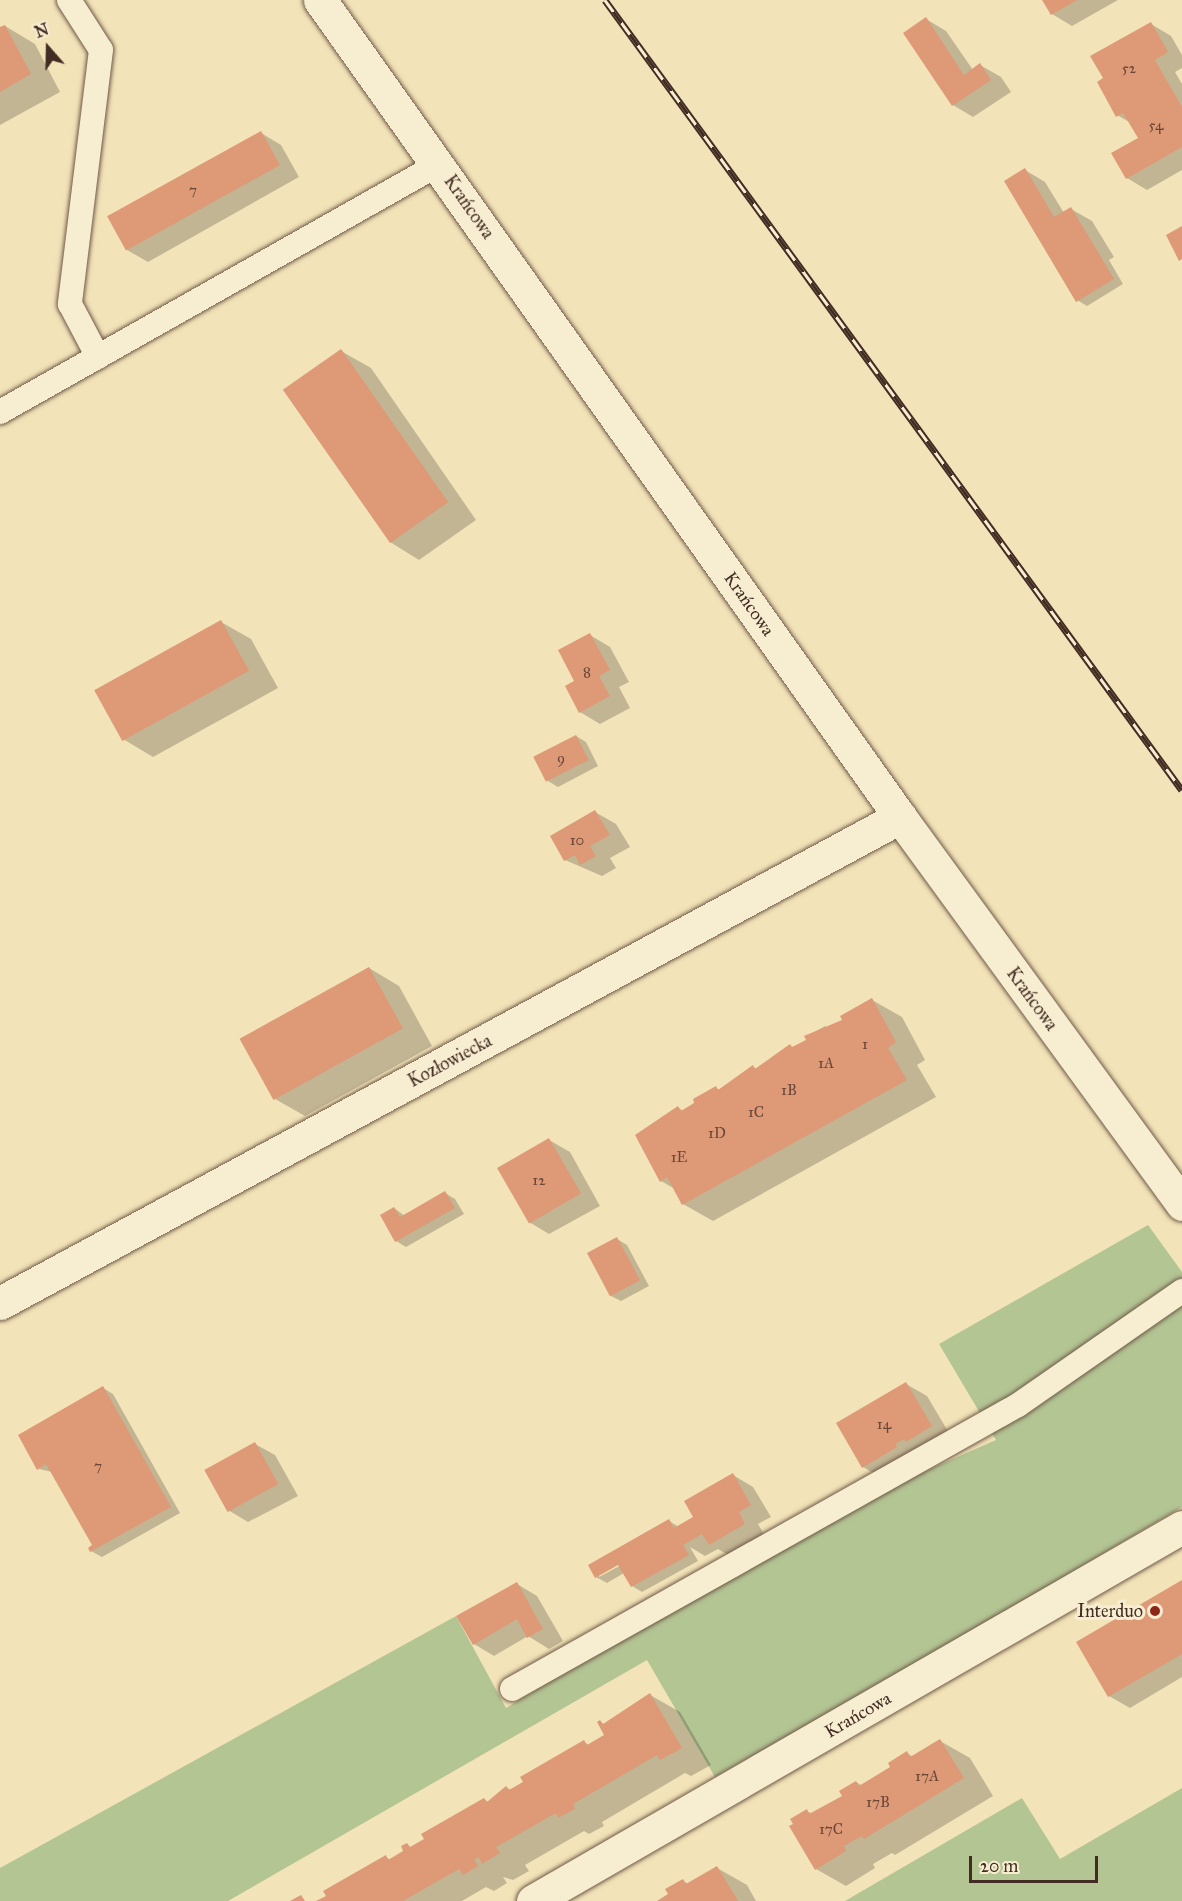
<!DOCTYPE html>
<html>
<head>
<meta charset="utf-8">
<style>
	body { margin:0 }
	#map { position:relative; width:1182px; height:1901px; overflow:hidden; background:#f3e3b8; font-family:"IM FELL Great Primer",serif }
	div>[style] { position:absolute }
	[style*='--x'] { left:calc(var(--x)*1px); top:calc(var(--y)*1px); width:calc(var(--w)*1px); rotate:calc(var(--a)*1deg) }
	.green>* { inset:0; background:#b4c594 }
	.shadow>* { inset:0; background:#0003 }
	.building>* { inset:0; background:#de9977; transform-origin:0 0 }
	.roads { filter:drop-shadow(0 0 2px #6f5a48) drop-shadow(0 0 2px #6f5a48) }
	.lane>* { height:24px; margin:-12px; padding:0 12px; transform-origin:12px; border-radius:12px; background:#f7edd1 }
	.street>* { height:33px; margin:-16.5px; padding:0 16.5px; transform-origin:16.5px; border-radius:16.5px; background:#f7edd1 }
	.secondary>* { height:33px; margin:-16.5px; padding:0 16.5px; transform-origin:16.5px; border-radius:16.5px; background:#f7edd1 }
	.rail>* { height:7px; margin-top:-3.5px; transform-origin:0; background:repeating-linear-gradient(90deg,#f7edd1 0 14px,#432c23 0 28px); box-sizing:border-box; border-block:2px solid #432c23 }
	.dots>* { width:16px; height:16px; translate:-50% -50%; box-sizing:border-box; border:3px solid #f7edd1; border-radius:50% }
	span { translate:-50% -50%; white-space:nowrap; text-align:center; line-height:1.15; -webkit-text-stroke:6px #f7edd1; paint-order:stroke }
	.number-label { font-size:15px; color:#6a4738 }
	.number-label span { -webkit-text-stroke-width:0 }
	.street-label { font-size:18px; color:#432c23 }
	.poi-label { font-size:18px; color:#432c23 }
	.right { translate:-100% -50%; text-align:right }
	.north { position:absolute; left:18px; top:18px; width:60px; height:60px; -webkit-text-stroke:4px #f7edd1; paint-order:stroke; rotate:340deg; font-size:16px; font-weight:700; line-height:24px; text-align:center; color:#432c23 }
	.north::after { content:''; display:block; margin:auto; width:21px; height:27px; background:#432c23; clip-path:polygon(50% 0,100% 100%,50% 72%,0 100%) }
	.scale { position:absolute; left:969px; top:1856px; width:129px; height:27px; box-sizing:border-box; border:3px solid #432c23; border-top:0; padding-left:8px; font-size:18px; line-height:21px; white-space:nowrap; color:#432c23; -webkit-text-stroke:4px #f7edd1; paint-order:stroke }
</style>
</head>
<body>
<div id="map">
	<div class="green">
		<div style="clip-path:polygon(1148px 1225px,1182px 1272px,1182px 1507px,934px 1653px,715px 1777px,647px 1660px,228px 1901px,0 1901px,0 1868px,456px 1616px,506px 1708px,818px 1518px,996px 1440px,939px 1344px)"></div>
		<div style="clip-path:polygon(1182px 1788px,1182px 1901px,845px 1901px,1022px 1798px,1060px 1859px)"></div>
	</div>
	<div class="shadow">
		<div style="clip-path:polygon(1044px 0,1118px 0,1072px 26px,1052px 14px)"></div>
		<div style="clip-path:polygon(926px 19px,946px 31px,973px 70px,980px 65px,1001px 77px,1011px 92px,973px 117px,953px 105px)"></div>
		<div style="clip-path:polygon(1151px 24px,1171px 36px,1182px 55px,1182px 68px,1175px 72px,1182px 84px,1182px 170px,1147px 190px,1127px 178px,1140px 139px,1131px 123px,1117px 115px,1105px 79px)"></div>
		<div style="clip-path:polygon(5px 26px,35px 44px,60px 92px,0 125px,0 29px)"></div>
		<div style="clip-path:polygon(261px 133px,281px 145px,299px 177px,148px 262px,127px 250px)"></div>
		<div style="clip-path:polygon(1025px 170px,1045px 182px,1064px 213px,1071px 209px,1092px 221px,1114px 257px,1109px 260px,1123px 284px,1087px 306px,1077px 300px)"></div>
		<div style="clip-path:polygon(341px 351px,371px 368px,476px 520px,419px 560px,390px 542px,284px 390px)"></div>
		<div style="clip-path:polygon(221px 622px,251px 639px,278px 688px,153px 757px,123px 739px,96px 690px)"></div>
		<div style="clip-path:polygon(590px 635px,610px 647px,629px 682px,619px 687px,630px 708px,600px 724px,580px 712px,576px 681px)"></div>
		<div style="clip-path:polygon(576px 736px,586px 742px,598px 766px,558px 787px,548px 781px)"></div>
		<div style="clip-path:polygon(595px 812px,616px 824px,630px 847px,610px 858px,616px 868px,602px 876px,565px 860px)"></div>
		<div style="clip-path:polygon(369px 968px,399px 986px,432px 1046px,305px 1116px,275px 1099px)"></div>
		<div style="clip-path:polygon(872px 1000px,902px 1017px,925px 1060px,917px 1065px,936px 1097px,713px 1221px,683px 1204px,675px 1189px,661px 1181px,678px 1108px,684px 1111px,716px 1088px,720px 1090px,753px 1067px,757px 1069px,808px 1041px,806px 1037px,825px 1026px,829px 1029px)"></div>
		<div style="clip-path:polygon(549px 1140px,570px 1152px,600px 1206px,549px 1234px,529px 1222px)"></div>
		<div style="clip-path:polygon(445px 1193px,455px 1199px,464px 1214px,406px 1247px,396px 1241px,394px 1208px,405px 1216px)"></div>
		<div style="clip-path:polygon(617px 1239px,627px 1245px,649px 1286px,621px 1301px,611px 1296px)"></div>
		<div style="clip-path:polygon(906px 1384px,927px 1396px,952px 1438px,884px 1479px,863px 1467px)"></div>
		<div style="clip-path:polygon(103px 1388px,113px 1394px,180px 1513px,102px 1557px,91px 1551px,94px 1546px,52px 1472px,39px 1469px)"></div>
		<div style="clip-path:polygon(255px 1444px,275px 1455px,298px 1496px,248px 1522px,228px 1510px)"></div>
		<div style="clip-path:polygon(evenodd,733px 1475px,753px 1487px,771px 1517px,758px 1524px,765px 1536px,730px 1556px,718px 1549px,705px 1556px,690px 1547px,698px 1561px,642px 1592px,632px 1586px,624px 1573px,607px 1583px,596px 1577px,590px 1566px,669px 1521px,679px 1527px,695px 1518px,686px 1501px,733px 1475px,624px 1560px,625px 1563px,599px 1577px,599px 1574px,624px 1560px)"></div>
		<div style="clip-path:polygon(1182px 1582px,1182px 1677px,1130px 1708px,1109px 1696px)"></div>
		<div style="clip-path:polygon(517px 1584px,537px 1596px,563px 1641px,549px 1649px,528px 1636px,494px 1656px,474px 1644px)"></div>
		<div style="clip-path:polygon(650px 1695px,680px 1712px,711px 1765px,691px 1776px,685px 1773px,602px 1822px,604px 1826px,589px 1834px,584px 1831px,525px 1865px,529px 1871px,513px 1880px,503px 1877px,507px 1883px,494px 1891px,486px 1887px,462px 1901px,319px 1901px,386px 1857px,391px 1860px,405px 1852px,407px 1845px,412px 1848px,484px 1800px,489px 1802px,506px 1787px,511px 1790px,584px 1742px,589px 1745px,606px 1735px,600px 1722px,605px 1725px)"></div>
		<div style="clip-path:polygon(940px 1741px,970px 1758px,993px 1796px,895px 1855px,892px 1853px,873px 1864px,875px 1868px,846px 1886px,816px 1869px,795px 1825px,807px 1811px,813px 1814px,844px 1796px,856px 1782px,861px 1785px,892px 1768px,907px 1753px,913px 1757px)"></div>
		<div style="clip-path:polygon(717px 1868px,747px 1885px,756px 1901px,660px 1901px,683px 1881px,689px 1884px)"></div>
	</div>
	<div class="building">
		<div style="clip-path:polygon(1042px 0,1077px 0,1051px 15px)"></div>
		<div style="clip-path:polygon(926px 17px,964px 75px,980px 63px,991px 80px,952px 106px,903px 33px)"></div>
		<div style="clip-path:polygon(1151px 22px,1168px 52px,1155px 60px,1182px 107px,1182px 147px,1126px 179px,1111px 153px,1138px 138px,1123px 113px,1116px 117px,1097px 82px,1103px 78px,1090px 56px)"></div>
		<div style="clip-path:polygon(5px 25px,31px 74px,0 92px,0 27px)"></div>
		<div style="left:261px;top:131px;width:39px;height:176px;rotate:61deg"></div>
		<div style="clip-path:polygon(1025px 168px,1054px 217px,1071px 207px,1114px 279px,1076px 302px,1004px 181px)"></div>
		<div style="clip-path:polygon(1182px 226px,1182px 259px,1179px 261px,1166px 235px)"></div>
		<div style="left:341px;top:349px;width:187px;height:71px;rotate:55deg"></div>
		<div style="left:221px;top:620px;width:58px;height:145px;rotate:61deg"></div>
		<div style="clip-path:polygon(590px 633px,610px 670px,599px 676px,610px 696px,579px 713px,565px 686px,574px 681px,558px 650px)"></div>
		<div style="left:576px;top:735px;width:28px;height:48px;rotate:63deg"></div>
		<div style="clip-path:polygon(595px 810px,610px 835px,590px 846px,596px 856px,580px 865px,575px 855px,564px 861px,550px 836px)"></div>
		<div style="left:369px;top:967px;width:70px;height:148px;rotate:61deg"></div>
		<div style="clip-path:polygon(872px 998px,896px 1042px,888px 1048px,907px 1080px,682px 1205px,667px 1177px,660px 1182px,635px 1135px,678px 1106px,681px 1111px,694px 1103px,693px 1099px,716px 1086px,718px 1090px,753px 1065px,755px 1069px,790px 1044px,792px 1047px,806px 1040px,804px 1036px,842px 1020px,840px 1016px)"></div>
		<div style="left:549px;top:1138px;width:64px;height:60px;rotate:60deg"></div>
		<div style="clip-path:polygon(445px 1191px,455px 1208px,395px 1242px,380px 1215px,394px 1207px,400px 1217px)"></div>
		<div style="left:617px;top:1237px;width:49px;height:34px;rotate:62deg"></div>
		<div style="clip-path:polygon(906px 1382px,932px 1426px,906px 1442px,904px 1439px,895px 1444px,897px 1447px,862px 1468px,836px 1423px)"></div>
		<div style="clip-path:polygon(103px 1386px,171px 1507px,90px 1552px,88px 1548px,92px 1545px,46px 1464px,37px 1470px,18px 1435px)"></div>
		<div style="left:255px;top:1442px;width:48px;height:58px;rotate:61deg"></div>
		<div style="clip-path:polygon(733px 1473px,751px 1505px,739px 1512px,745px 1524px,709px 1545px,702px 1534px,683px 1545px,689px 1555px,631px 1587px,618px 1565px,595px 1578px,588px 1565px,669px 1519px,674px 1528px,693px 1517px,684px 1501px)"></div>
		<div style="clip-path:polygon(1182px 1580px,1182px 1654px,1108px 1697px,1076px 1642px)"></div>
		<div style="clip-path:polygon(517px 1582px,543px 1629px,527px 1638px,517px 1619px,473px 1645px,456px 1616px)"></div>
		<div style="clip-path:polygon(650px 1693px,682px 1748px,660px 1760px,657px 1755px,573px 1804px,575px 1809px,558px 1818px,556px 1813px,496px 1847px,500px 1853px,482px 1864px,479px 1857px,474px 1860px,478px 1866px,463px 1875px,459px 1869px,403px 1901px,316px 1901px,326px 1896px,323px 1891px,386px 1855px,388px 1860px,403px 1851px,401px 1846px,407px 1843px,410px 1847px,424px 1839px,421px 1834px,484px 1798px,487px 1802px,506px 1786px,509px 1790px,523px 1782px,520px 1777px,584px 1740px,587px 1745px,604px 1735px,597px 1722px,600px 1720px,603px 1724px)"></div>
		<div style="clip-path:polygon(940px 1739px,964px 1778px,864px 1839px,862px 1836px,844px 1846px,846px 1851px,815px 1870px,789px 1826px,793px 1824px,790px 1819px,807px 1809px,809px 1814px,842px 1796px,839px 1791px,856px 1781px,859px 1786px,890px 1767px,888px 1763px,907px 1751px,910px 1757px)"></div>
		<div style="clip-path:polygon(717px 1866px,738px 1901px,657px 1901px,668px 1894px,665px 1889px,683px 1879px,686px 1884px)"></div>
		<div style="clip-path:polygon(301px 1895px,305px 1901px,290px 1901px)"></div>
	</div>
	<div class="roads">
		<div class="lane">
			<div style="--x:69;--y:0;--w:59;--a:57.4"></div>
			<div style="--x:101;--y:50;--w:256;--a:97"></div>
			<div style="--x:70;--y:304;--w:60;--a:62.2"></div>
			<div style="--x:0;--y:412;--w:504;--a:-29.46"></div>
			<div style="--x:512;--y:1689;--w:580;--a:-29.3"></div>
			<div style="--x:1018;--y:1405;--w:200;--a:-34.8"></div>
		</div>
		<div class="street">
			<div style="--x:0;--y:1303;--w:1023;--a:-28.37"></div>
			<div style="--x:533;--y:1901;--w:749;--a:-29.95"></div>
		</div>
		<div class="secondary">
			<div style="--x:320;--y:0;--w:1002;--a:54.63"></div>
			<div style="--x:900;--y:817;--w:479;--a:53.9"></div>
		</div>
	</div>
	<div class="rail">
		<div style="--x:605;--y:0;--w:978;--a:53.86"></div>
	</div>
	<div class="dots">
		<div style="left:1155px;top:1611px;background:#8f2418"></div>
	</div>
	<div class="number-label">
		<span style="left:1129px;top:69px">52</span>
		<span style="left:1156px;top:126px">54</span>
		<span style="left:193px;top:191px">7</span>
		<span style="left:587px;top:673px">8</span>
		<span style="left:561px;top:759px">9</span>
		<span style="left:577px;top:841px">10</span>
		<span style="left:865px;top:1045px">1</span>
		<span style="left:826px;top:1064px">1A</span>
		<span style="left:789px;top:1091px">1B</span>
		<span style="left:756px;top:1113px">1C</span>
		<span style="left:717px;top:1134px">1D</span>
		<span style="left:679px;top:1158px">1E</span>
		<span style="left:539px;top:1181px">12</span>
		<span style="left:884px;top:1425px">14</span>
		<span style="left:98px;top:1467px">7</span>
		<span style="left:927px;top:1777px">17A</span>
		<span style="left:878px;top:1803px">17B</span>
		<span style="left:831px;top:1830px">17C</span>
	</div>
	<div class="street-label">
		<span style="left:469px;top:207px;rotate:55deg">Krańcowa</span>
		<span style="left:749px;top:604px;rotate:55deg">Krańcowa</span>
		<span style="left:1032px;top:999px;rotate:54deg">Krańcowa</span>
		<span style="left:450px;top:1061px;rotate:-28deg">Kozłowiecka</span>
		<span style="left:858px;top:1715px;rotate:-30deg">Krańcowa</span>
	</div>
	<div class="poi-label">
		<span class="right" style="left:1143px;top:1611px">Interduo</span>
	</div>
	<div class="north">N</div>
	<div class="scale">20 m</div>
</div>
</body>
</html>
